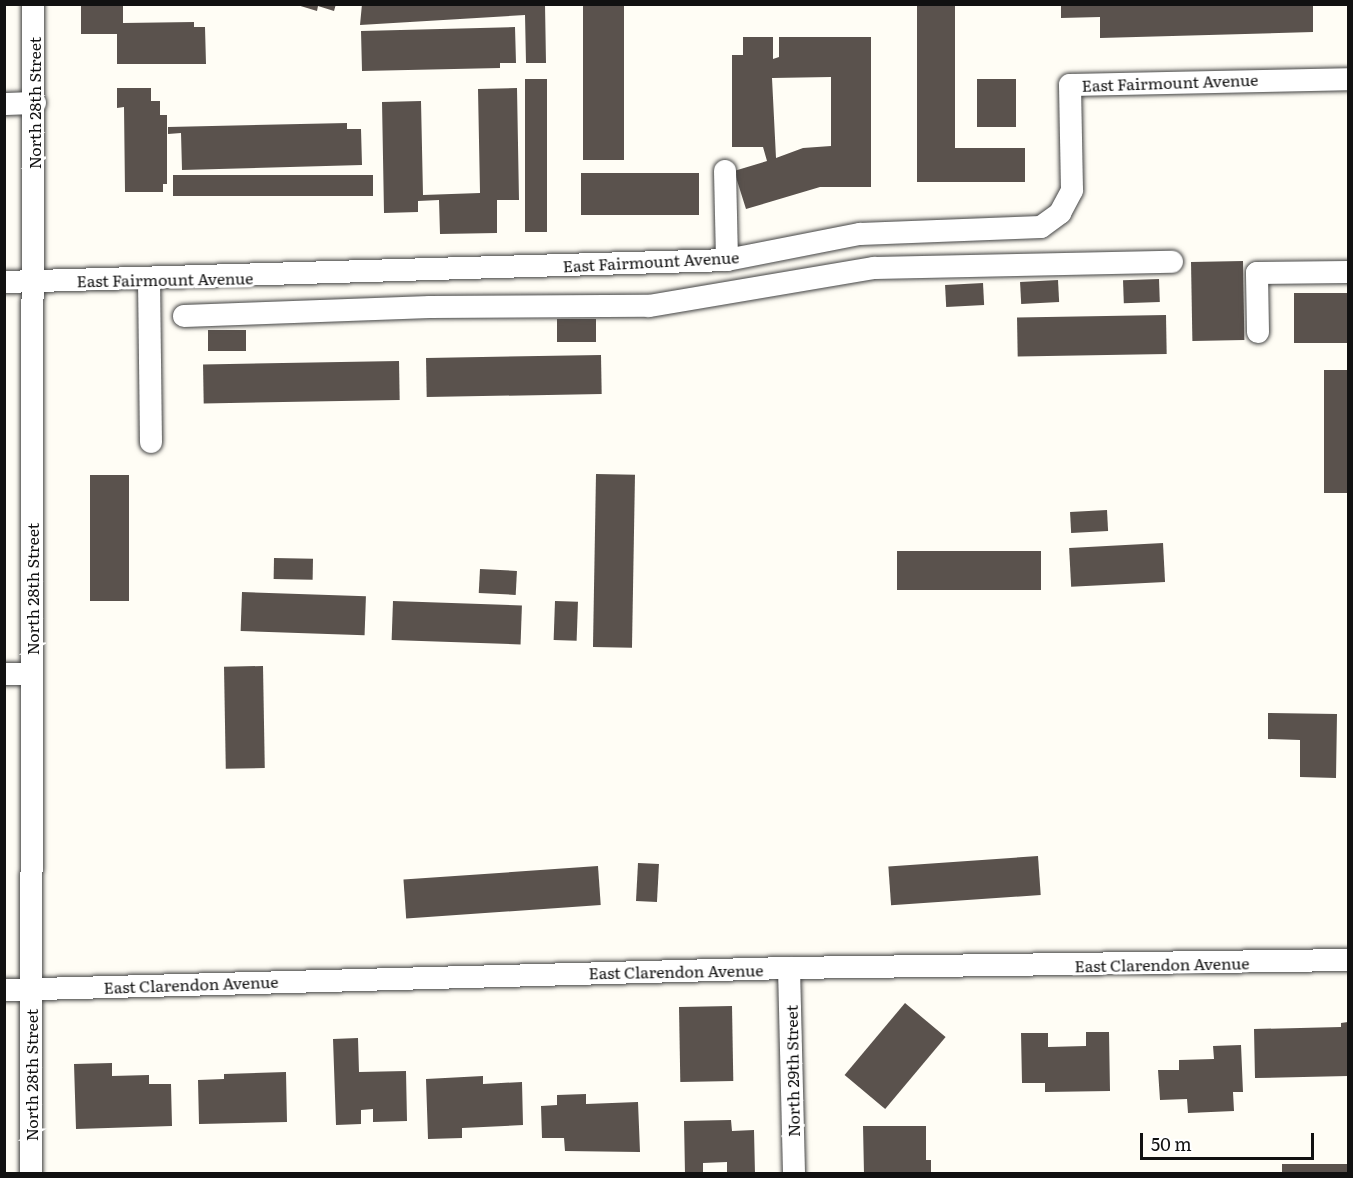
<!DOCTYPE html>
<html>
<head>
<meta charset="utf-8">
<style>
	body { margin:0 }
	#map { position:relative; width:1353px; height:1178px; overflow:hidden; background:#fffdf5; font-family:Literata,serif }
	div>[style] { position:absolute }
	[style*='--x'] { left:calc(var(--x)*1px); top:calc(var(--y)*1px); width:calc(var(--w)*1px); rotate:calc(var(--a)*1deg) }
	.building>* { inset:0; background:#5a524d; transform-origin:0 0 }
	.roads { filter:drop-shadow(0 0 2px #444) drop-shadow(0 0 2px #444) }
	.minor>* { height:22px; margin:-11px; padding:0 11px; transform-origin:11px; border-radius:11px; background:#fff }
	span { translate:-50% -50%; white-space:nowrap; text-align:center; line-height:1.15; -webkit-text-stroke:6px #fff; paint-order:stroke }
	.street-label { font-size:16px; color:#111 }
	.frame { position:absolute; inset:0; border:6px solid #111; pointer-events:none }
	.scale { position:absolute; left:1140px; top:1133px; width:174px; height:27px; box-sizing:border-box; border:3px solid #111; border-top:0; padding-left:8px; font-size:18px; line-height:21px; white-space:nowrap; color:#111; -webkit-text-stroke:4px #fff; paint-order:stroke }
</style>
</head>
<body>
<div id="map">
	<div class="building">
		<div style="clip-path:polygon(81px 4px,123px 4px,123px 23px,194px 22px,194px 27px,205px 27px,206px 64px,117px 64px,117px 34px,81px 34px)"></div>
		<div style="clip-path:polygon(294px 4px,336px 4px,334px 11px,318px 6px,317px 11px)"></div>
		<div style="clip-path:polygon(362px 4px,545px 4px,546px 63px,526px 63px,525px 15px,360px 25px)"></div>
		<div style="clip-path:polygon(917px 4px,955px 4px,955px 148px,1025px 148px,1025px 182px,917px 182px)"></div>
		<div style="clip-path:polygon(1061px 4px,1313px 4px,1313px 32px,1100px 38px,1100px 17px,1061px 18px)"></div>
		<div style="left:583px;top:5px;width:41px;height:155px"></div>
		<div style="clip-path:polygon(515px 27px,516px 63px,500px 63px,500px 68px,362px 71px,361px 31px)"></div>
		<div style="clip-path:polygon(evenodd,743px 37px,773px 37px,773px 59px,779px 57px,779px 37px,871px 37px,871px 187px,820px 187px,746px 209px,734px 171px,767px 161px,763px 147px,732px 147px,732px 55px,743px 55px,743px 37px,831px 77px,831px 146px,803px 148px,776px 158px,772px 78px,831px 77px)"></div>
		<div style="left:525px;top:79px;width:22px;height:153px"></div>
		<div style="left:977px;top:79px;width:39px;height:48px"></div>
		<div style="clip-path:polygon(117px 88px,151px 88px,151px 101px,160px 101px,160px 115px,167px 115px,167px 184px,163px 184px,163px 192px,125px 192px,124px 107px,117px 108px)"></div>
		<div style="clip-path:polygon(517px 88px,519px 200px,497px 200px,497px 233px,440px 234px,439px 200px,418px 201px,418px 212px,384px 213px,382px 102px,421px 101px,423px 195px,480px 193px,478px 89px)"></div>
		<div style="clip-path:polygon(347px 123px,347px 129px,361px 129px,362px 165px,182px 170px,181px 133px,168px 134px,168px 127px)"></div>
		<div style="left:699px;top:173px;width:42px;height:118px;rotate:90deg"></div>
		<div style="left:373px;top:175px;width:21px;height:200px;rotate:90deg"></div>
		<div style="left:1243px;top:261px;width:79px;height:52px;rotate:89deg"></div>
		<div style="left:1159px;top:279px;width:23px;height:36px;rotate:88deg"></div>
		<div style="left:1058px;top:280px;width:22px;height:38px;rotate:87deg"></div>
		<div style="left:983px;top:283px;width:22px;height:38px;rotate:87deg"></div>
		<div style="left:1348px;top:293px;width:50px;height:54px;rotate:90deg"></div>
		<div style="left:1166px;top:315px;width:39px;height:149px;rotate:89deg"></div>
		<div style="left:596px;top:319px;width:23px;height:39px;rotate:90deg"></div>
		<div style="left:246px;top:330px;width:21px;height:38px;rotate:90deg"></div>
		<div style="left:601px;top:355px;width:39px;height:175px;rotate:89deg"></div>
		<div style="left:399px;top:361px;width:39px;height:196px;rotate:89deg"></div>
		<div style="left:1348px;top:370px;width:123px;height:24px;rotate:90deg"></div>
		<div style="left:596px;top:474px;width:39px;height:173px;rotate:1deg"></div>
		<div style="left:90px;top:475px;width:39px;height:126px"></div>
		<div style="left:1107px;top:510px;width:21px;height:37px;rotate:87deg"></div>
		<div style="left:1163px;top:543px;width:39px;height:94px;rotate:87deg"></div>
		<div style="left:897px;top:551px;width:144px;height:39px"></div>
		<div style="left:274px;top:558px;width:39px;height:21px;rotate:1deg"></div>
		<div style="left:480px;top:569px;width:37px;height:24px;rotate:3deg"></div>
		<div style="left:242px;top:592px;width:124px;height:39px;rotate:2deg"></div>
		<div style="left:393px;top:601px;width:129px;height:39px;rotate:2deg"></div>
		<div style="left:555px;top:601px;width:23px;height:39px;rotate:2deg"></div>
		<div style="left:263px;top:666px;width:102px;height:39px;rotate:89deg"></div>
		<div style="clip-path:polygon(1268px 713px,1337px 714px,1336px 778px,1300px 777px,1300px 740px,1268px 739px)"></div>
		<div style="left:1038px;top:856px;width:39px;height:150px;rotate:86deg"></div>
		<div style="left:638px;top:863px;width:21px;height:38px;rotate:3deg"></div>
		<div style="left:598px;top:866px;width:39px;height:195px;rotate:86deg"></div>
		<div style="left:905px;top:1003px;width:53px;height:94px;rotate:40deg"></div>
		<div style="left:732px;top:1006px;width:75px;height:53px;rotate:89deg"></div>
		<div style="clip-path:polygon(1348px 1022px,1348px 1076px,1255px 1078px,1254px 1029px,1341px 1027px,1341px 1023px)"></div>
		<div style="clip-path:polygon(1086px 1032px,1109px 1032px,1110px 1091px,1045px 1092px,1045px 1083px,1022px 1083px,1021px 1033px,1048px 1033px,1048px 1047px,1086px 1046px)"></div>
		<div style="clip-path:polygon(358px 1038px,359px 1072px,406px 1071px,407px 1121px,373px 1122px,373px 1109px,361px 1110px,361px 1124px,336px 1125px,333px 1039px)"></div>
		<div style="clip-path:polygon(1241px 1045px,1243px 1092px,1233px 1092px,1234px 1111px,1188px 1113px,1187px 1099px,1160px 1100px,1158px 1070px,1179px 1070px,1179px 1060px,1214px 1059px,1213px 1046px)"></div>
		<div style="clip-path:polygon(112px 1063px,112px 1076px,149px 1075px,149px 1084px,171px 1084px,172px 1126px,76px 1129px,74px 1064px)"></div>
		<div style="clip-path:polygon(286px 1072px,287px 1122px,199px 1124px,198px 1080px,224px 1079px,224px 1074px)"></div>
		<div style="clip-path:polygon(483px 1076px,483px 1084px,522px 1082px,523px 1125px,462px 1128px,462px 1138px,428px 1139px,426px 1079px)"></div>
		<div style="clip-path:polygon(586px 1094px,586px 1104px,638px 1102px,640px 1152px,565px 1151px,564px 1138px,542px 1138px,541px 1106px,557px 1105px,557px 1095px)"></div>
		<div style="clip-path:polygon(731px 1120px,732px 1131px,754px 1130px,755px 1174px,727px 1174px,727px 1162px,703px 1163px,703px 1174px,685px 1174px,684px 1121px)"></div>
		<div style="clip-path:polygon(863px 1126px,926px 1126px,926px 1160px,931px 1160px,931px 1174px,864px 1174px)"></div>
		<div style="left:1348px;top:1164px;width:10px;height:66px;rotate:90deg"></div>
	</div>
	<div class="roads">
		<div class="minor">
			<div style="--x:4;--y:104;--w:31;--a:-2"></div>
			<div style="--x:725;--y:171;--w:89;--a:88.7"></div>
			<div style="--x:149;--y:279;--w:163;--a:89.3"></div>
			<div style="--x:4;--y:282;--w:723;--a:-1.74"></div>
			<div style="--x:727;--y:260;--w:136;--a:-11.1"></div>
			<div style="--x:860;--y:234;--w:181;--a:-2.2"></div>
			<div style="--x:1041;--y:227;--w:24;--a:-36"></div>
			<div style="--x:1060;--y:213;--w:26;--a:-62"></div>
			<div style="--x:1072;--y:190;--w:105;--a:-91.1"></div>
			<div style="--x:1070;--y:85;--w:278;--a:-1.2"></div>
			<div style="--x:184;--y:316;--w:246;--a:-2.1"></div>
			<div style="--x:430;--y:307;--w:219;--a:-0.3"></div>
			<div style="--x:649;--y:306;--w:228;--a:-9.6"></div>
			<div style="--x:874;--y:268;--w:298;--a:-1.2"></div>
			<div style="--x:1258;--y:332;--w:59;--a:-91"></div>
			<div style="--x:1257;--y:273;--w:91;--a:-0.6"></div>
			<div style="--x:4;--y:674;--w:28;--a:0"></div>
			<div style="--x:789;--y:968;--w:206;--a:88.6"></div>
			<div style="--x:4;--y:990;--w:785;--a:-1.61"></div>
			<div style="--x:789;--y:968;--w:559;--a:-0.82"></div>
			<div style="--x:31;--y:1174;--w:1170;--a:-89.9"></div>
		</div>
	</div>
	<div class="street-label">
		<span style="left:1170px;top:82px;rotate:-2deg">East Fairmount Avenue</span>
		<span style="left:34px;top:103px;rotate:-90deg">North 28th Street</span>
		<span style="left:651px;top:261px;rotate:-3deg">East Fairmount Avenue</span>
		<span style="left:165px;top:279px;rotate:-1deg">East Fairmount Avenue</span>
		<span style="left:32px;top:589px;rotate:-90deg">North 28th Street</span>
		<span style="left:1162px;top:964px;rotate:-1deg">East Clarendon Avenue</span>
		<span style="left:676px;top:971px;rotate:-1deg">East Clarendon Avenue</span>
		<span style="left:191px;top:984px;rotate:-2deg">East Clarendon Avenue</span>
		<span style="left:792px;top:1071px;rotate:-91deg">North 29th Street</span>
		<span style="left:31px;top:1075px;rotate:-90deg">North 28th Street</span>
	</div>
	<div class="frame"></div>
	<div class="scale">50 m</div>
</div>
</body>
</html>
